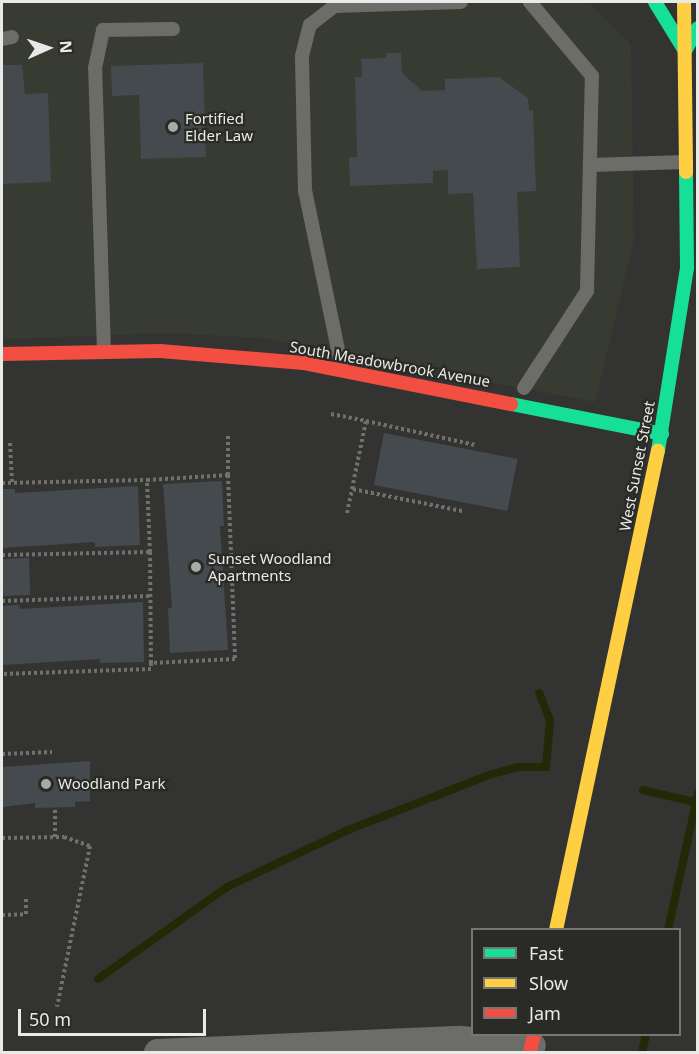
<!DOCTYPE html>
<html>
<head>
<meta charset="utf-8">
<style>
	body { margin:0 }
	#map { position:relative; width:699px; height:1054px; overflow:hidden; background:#333431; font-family:"Noto Sans",sans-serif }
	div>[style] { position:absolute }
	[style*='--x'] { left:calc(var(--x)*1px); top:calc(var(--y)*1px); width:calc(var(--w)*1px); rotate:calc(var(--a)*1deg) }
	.built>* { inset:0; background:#383b31 }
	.stream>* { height:8px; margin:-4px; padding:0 4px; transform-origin:4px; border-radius:4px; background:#222906 }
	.building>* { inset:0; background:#444a4d; transform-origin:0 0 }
	.path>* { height:4px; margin-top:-2px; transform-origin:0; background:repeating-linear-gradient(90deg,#70716d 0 3px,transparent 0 6px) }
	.lane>* { height:14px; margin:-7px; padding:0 7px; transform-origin:7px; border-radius:7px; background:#6c6d68 }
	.street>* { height:27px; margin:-13.5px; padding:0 13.5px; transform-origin:13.5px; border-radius:13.5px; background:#6c6d68 }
	.fast>* { height:14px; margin:-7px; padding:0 7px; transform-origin:7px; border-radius:7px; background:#16e098 }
	.slow>* { height:14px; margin:-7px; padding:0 7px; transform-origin:7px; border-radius:7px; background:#ffcf43 }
	.jam>* { height:14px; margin:-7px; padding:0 7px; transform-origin:7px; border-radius:7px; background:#f24e42 }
	.dots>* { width:16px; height:16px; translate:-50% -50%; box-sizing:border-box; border:3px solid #2a2b26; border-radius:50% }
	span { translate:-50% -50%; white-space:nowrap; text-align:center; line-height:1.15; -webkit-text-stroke:4.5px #2a2b26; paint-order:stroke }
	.poi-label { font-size:15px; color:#e9eae7 }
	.left { translate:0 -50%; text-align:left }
	.street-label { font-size:15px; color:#e9eae7 }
	.frame { position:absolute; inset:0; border:3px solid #e9eae7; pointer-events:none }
	.legend { position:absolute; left:471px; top:928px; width:210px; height:108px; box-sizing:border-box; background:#2a2b26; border:2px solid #767773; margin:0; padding:8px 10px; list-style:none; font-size:18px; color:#e9eae7 }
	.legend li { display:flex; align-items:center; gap:12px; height:30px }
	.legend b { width:30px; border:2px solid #767773 }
	.north { position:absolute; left:18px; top:18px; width:60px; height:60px; -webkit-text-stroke:4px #2a2b26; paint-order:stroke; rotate:87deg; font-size:16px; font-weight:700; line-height:24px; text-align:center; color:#e9eae7 }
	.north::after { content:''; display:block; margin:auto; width:21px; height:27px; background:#e9eae7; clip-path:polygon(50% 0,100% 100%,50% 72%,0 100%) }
	.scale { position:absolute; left:18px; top:1009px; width:188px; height:27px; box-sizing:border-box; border:3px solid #e9eae7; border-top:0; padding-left:8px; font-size:18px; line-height:21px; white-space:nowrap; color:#e9eae7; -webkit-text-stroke:4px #2a2b26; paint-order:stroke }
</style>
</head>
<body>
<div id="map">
	<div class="built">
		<div style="clip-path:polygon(2px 2px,588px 2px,631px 44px,634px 241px,595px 402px,262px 338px,170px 333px,2px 339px)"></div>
	</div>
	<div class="stream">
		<div style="--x:643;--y:790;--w:53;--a:13"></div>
		<div style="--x:668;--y:930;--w:140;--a:-77.6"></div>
		<div style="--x:98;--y:979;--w:158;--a:-35.5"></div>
		<div style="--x:227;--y:887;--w:134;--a:-25.2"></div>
		<div style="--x:348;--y:830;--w:155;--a:-21.3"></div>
		<div style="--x:492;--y:774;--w:27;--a:-15"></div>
		<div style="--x:518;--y:767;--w:28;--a:0"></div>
		<div style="--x:546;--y:767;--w:47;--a:-85.1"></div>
		<div style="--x:550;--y:720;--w:29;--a:-112"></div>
		<div style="--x:642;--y:1052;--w:18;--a:-77"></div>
	</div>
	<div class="building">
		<div style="clip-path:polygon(386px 53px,401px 53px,402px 73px,422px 91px,445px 90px,445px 79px,499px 77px,528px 98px,529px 110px,533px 110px,536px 191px,517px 192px,520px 267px,477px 269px,473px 193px,448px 194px,448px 170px,433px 171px,433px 183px,350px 186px,349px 157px,357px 157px,355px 77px,362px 77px,361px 59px,386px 58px)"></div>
		<div style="clip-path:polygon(203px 63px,206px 157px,141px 159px,139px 95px,112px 96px,111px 66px)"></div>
		<div style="clip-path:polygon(2px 65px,22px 65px,25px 94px,48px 93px,51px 182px,2px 184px)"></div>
		<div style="left:384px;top:433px;width:136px;height:53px;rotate:11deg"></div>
		<div style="clip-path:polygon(222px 481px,224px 526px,220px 526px,228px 650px,170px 653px,168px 608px,172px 608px,163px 484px)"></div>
		<div style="clip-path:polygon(138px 486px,140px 545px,95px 547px,95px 542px,2px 548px,2px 489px,15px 489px,15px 493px)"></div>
		<div style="left:29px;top:558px;width:37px;height:27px;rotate:88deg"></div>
		<div style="clip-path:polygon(143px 602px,144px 662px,100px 663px,100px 659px,2px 665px,2px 606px,19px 605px,20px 609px)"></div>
		<div style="clip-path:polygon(90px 761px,90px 801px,75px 802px,75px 807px,35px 808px,35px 803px,3px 807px,2px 767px)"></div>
	</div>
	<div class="path">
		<div style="--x:331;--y:414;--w:36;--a:11"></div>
		<div style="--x:10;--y:443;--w:40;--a:87.1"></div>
		<div style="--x:228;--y:475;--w:40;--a:-90"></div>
		<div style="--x:2;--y:483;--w:145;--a:-1.2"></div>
		<div style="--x:462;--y:511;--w:112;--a:-168.7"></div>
		<div style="--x:352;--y:489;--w:69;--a:-78.4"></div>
		<div style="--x:366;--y:421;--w:112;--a:12.4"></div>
		<div style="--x:347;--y:513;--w:25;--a:-78"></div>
		<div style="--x:150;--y:552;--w:111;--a:89.5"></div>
		<div style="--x:2;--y:555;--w:148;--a:-1.2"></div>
		<div style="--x:150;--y:552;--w:72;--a:-92.4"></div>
		<div style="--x:147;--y:480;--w:81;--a:-3.5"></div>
		<div style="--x:228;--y:475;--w:184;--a:87.8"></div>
		<div style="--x:235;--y:659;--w:84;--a:177.3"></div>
		<div style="--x:151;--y:663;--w:6;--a:90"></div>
		<div style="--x:151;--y:669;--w:149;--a:178.1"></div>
		<div style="--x:2;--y:601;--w:148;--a:-1.9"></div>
		<div style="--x:2;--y:754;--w:50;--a:-2.3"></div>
		<div style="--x:55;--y:810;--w:27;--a:90"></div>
		<div style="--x:2;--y:838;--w:62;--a:-0.9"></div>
		<div style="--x:64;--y:837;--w:28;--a:19"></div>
		<div style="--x:90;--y:846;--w:164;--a:101.6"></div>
		<div style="--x:2;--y:915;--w:24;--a:-2"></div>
		<div style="--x:26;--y:914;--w:15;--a:-90"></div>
	</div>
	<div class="lane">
		<div style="--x:2;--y:39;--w:10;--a:-11"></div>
		<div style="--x:590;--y:165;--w:96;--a:-1.8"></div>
		<div style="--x:104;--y:351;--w:283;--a:-91.8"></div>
		<div style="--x:95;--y:68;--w:39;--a:-78"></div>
		<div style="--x:103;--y:30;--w:70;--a:-0.8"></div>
		<div style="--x:342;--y:369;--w:182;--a:-101.7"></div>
		<div style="--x:305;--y:191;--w:135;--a:-91.3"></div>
		<div style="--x:302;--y:56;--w:32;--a:-76"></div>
		<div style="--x:310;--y:25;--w:31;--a:-38"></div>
		<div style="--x:334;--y:6;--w:127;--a:-1.8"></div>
		<div style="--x:524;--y:388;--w:116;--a:-57"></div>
		<div style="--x:587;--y:291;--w:215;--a:-88.7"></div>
		<div style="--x:592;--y:76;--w:97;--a:-130"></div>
	</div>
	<div class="street">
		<div style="--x:157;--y:1052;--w:303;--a:-2.5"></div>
		<div style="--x:460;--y:1039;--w:72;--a:4.8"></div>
	</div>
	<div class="fast">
		<div style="--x:655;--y:2;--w:57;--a:58.5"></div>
		<div style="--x:685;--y:51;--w:26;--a:-61"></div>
		<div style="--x:511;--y:404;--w:154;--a:11.2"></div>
		<div style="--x:658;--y:451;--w:185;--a:-81"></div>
		<div style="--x:687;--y:268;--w:96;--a:-90.6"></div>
	</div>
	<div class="slow">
		<div style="--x:684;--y:2;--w:170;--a:89.3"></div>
		<div style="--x:556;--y:930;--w:490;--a:-78"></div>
	</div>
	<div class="jam">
		<div style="--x:2;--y:354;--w:158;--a:-1.1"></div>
		<div style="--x:160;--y:351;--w:144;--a:4.8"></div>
		<div style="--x:303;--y:363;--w:212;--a:11.2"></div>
		<div style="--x:530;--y:1052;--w:18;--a:-77"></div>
	</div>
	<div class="dots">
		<div style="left:173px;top:127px;background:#a9aaa7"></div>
		<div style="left:196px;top:567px;background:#a9aaa7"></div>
		<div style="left:46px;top:784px;background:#a9aaa7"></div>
	</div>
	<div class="poi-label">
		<span class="left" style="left:185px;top:127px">Fortified<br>Elder Law</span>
		<span class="left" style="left:208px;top:567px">Sunset Woodland<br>Apartments</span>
		<span class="left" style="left:58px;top:784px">Woodland Park</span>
	</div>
	<div class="street-label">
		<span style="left:390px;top:364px;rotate:10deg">South Meadowbrook Avenue</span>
		<span style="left:637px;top:466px;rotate:-79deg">West Sunset Street</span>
	</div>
	<div class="frame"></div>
	<ul class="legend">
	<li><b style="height:8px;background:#16e098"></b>Fast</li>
	<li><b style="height:8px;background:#ffcf43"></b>Slow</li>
	<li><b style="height:8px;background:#f24e42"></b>Jam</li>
	</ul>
	<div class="north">N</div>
	<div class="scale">50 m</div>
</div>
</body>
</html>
